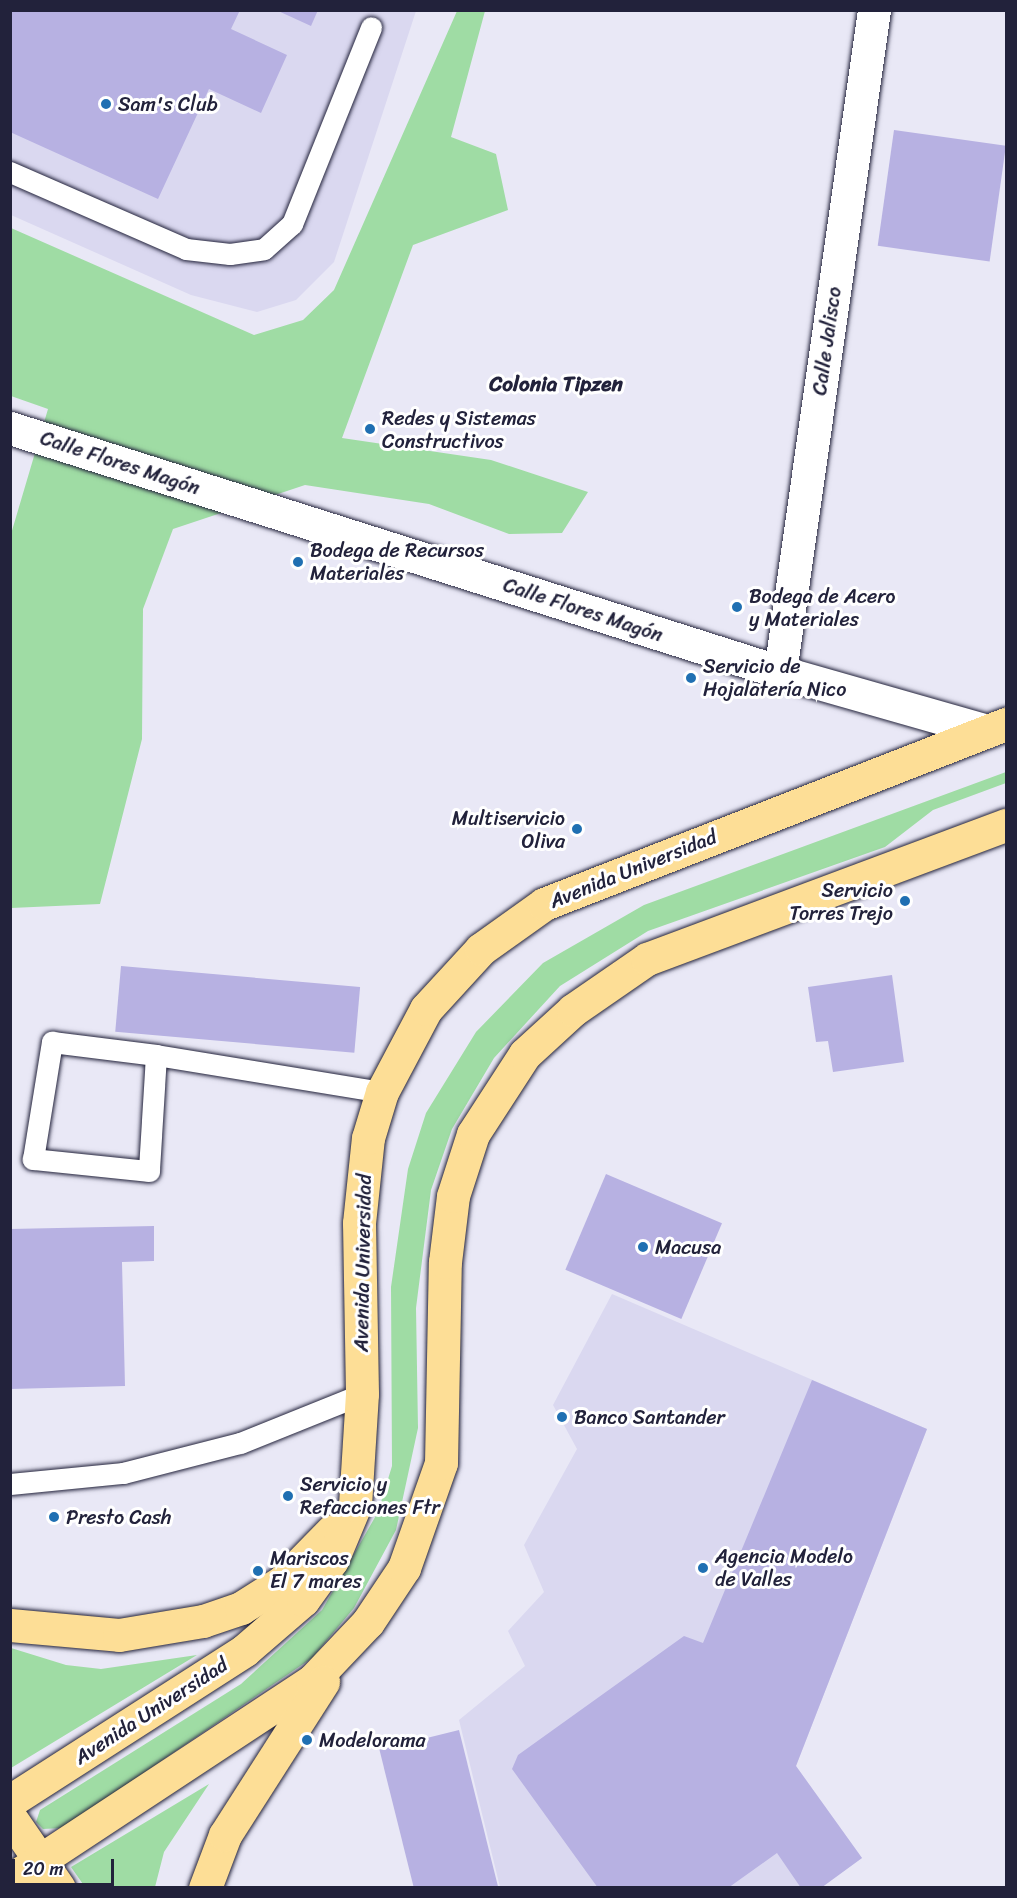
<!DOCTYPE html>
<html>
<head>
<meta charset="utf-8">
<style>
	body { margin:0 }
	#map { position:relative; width:1017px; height:1898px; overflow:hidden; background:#e9e8f6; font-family:Sriracha,sans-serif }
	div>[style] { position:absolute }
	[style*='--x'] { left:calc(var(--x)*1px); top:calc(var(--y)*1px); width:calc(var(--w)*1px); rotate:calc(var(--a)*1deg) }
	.built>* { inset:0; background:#dad8f0 }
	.green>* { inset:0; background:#9fdca4 }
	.building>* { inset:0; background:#b7b1e2; transform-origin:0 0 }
	.roads { filter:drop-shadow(0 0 2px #22223b) drop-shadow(0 0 2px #22223b) }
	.lane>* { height:21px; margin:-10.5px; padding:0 10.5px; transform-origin:10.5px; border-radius:10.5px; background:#fff }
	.street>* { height:33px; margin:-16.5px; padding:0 16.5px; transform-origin:16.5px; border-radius:16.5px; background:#fff }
	.primary>* { height:33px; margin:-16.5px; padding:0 16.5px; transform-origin:16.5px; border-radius:16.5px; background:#fdde96 }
	.dots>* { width:16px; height:16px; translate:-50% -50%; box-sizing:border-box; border:3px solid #fff; border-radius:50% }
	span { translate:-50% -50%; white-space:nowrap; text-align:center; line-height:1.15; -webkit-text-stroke:6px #fff; paint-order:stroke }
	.poi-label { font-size:20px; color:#22223b }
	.left { translate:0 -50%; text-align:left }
	.right { translate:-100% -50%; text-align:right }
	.street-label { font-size:20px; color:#22223b }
	.neighbourhood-label { font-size:21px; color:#22223b; font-weight:700 }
	.frame { position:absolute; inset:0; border:12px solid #22223b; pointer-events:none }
	.scale { position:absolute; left:12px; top:1859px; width:102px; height:27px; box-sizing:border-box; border:3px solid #22223b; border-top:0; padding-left:8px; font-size:18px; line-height:21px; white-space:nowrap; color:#22223b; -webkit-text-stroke:4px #fff; paint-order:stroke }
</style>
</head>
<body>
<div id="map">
	<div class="built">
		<div style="clip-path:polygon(11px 11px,416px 11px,334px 262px,296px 300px,257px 312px,191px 295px,11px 215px)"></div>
		<div style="clip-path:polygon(612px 1294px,927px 1429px,796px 1766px,862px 1858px,821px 1887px,500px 1887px,459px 1720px,525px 1666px,508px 1631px,544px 1592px,524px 1545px,577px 1449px,553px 1405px)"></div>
	</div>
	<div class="green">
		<div style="clip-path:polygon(457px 11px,485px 11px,451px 137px,496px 154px,508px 210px,413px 245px,342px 438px,491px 460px,588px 492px,562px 533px,509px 534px,429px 504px,305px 485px,173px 529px,143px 609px,142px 739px,100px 904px,11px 908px,11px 534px,48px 409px,11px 396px,11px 228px,254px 335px,303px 320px,334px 290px)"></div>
		<div style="clip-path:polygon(1006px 772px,1006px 783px,933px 810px,885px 847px,648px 931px,560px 986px,494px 1058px,452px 1129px,431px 1190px,416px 1308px,418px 1428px,396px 1530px,354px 1608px,312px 1658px,63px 1828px,43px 1829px,36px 1822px,40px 1810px,241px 1684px,322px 1610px,378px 1512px,392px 1466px,391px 1287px,408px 1169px,426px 1113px,476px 1032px,543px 963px,644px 905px)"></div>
		<div style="clip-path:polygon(11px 1648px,66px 1665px,101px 1669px,197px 1655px,11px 1768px)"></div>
		<div style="clip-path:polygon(209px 1784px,164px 1852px,155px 1887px,85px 1887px,71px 1867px)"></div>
	</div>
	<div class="building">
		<div style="clip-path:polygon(10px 10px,240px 10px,231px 29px,287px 55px,261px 113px,209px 89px,158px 199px,10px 132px)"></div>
		<div style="clip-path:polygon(276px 10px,318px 10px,311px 26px)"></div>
		<div style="left:894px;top:130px;width:113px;height:117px;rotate:8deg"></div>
		<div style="left:121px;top:966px;width:240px;height:66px;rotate:5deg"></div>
		<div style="clip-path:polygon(892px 975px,904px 1062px,833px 1072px,828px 1041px,816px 1042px,808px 987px)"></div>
		<div style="left:606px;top:1174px;width:126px;height:104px;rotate:23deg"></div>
		<div style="clip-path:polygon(154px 1226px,154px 1261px,122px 1262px,125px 1386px,10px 1389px,10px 1229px)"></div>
		<div style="clip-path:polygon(812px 1380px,927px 1429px,796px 1766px,862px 1858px,821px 1888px,801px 1888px,777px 1853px,728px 1888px,598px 1888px,512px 1769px,518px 1755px,684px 1636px,703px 1643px)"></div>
		<div style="left:459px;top:1730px;width:163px;height:82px;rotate:76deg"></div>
	</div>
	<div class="roads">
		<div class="lane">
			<div style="--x:10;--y:172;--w:192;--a:23.6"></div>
			<div style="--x:186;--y:249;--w:44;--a:6.5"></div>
			<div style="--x:230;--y:254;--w:34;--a:-8"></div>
			<div style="--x:264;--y:249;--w:38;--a:-42"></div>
			<div style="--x:292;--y:224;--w:212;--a:-68.1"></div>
			<div style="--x:156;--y:1055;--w:116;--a:93.5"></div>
			<div style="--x:149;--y:1171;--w:117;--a:-174.1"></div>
			<div style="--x:33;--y:1159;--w:119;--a:-80.8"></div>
			<div style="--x:52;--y:1042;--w:105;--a:7.1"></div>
			<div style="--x:156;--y:1055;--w:229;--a:9.3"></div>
			<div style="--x:10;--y:1484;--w:114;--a:-5.6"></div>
			<div style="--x:123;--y:1473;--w:121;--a:-14.4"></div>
			<div style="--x:240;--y:1443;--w:131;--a:-21.9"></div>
		</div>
		<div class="street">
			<div style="--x:10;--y:428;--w:808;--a:17.58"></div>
			<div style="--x:780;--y:672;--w:215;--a:15.9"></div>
			<div style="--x:780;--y:672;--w:669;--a:-81.92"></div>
		</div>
		<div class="primary">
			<div style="--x:10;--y:1625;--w:109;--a:5.2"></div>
			<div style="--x:119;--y:1635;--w:85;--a:-9.5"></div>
			<div style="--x:203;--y:1621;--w:40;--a:-18.9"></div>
			<div style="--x:241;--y:1608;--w:49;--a:-32.4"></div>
			<div style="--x:282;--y:1582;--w:71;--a:-45.6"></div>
			<div style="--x:10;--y:1801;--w:279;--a:-32.7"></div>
			<div style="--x:245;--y:1650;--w:77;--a:-40.8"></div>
			<div style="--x:303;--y:1600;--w:49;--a:-54.1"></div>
			<div style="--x:332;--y:1560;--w:60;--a:-67.3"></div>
			<div style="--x:355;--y:1505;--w:111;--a:-86.4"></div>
			<div style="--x:362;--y:1394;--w:171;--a:-91"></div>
			<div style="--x:359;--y:1223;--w:85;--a:-84"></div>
			<div style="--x:368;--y:1138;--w:48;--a:-73.1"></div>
			<div style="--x:382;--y:1092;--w:94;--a:-62.1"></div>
			<div style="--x:426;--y:1009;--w:81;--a:-47.5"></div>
			<div style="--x:481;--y:949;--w:77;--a:-35.5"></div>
			<div style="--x:544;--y:904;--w:496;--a:-21.3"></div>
			<div style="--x:10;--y:1817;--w:86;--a:55.4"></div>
			<div style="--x:10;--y:1880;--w:362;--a:-33.4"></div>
			<div style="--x:312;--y:1681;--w:81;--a:-46.5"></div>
			<div style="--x:368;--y:1622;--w:65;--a:-56.3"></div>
			<div style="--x:404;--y:1568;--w:111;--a:-70.6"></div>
			<div style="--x:441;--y:1463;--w:201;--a:-88.9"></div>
			<div style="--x:445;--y:1262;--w:66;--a:-83.1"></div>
			<div style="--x:453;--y:1196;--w:65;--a:-72.1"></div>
			<div style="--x:473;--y:1134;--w:95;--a:-57"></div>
			<div style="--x:525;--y:1054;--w:65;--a:-42.5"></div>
			<div style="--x:573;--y:1010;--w:90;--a:-34.6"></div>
			<div style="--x:647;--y:959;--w:383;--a:-20.5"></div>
			<div style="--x:205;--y:1888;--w:57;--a:-69.3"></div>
			<div style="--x:225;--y:1835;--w:182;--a:-57.4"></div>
		</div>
	</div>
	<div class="dots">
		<div style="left:106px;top:104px;background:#1f6fb2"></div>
		<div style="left:370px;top:429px;background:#1f6fb2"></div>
		<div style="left:298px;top:562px;background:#1f6fb2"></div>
		<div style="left:737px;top:607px;background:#1f6fb2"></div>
		<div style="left:691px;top:678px;background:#1f6fb2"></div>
		<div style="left:577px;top:829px;background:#1f6fb2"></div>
		<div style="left:905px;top:901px;background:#1f6fb2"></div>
		<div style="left:643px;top:1247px;background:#1f6fb2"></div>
		<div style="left:562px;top:1417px;background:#1f6fb2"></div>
		<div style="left:288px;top:1496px;background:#1f6fb2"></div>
		<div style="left:54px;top:1517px;background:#1f6fb2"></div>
		<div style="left:703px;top:1568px;background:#1f6fb2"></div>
		<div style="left:258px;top:1571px;background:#1f6fb2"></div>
		<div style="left:307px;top:1740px;background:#1f6fb2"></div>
	</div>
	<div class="poi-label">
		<span class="left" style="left:118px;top:104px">Sam's Club</span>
		<span class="left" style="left:382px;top:430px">Redes y Sistemas<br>Constructivos</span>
		<span class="left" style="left:310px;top:562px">Bodega de Recursos<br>Materiales</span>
		<span class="left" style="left:749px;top:608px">Bodega de Acero<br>y Materiales</span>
		<span class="left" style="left:703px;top:678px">Servicio de<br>Hojalatería Nico</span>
		<span class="right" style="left:565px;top:830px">Multiservicio<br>Oliva</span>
		<span class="right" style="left:893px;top:902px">Servicio<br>Torres Trejo</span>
		<span class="left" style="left:655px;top:1247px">Macusa</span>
		<span class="left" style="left:574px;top:1417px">Banco Santander</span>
		<span class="left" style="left:300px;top:1496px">Servicio y<br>Refacciones Ftr</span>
		<span class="left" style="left:66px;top:1517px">Presto Cash</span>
		<span class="left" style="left:715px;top:1568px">Agencia Modelo<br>de Valles</span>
		<span class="left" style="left:270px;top:1570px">Mariscos<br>El 7 mares</span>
		<span class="left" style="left:319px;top:1740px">Modelorama</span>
	</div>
	<div class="street-label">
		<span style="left:827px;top:341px;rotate:-82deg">Calle Jalisco</span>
		<span style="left:120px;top:463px;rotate:18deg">Calle Flores Magón</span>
		<span style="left:583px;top:610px;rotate:18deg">Calle Flores Magón</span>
		<span style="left:633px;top:869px;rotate:-22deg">Avenida Universidad</span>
		<span style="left:363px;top:1263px;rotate:-89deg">Avenida Universidad</span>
		<span style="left:151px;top:1711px;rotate:-33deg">Avenida Universidad</span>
	</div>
	<div class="neighbourhood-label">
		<span style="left:556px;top:384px">Colonia Tipzen</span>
	</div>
	<div class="frame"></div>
	<div class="scale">20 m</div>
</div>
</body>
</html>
